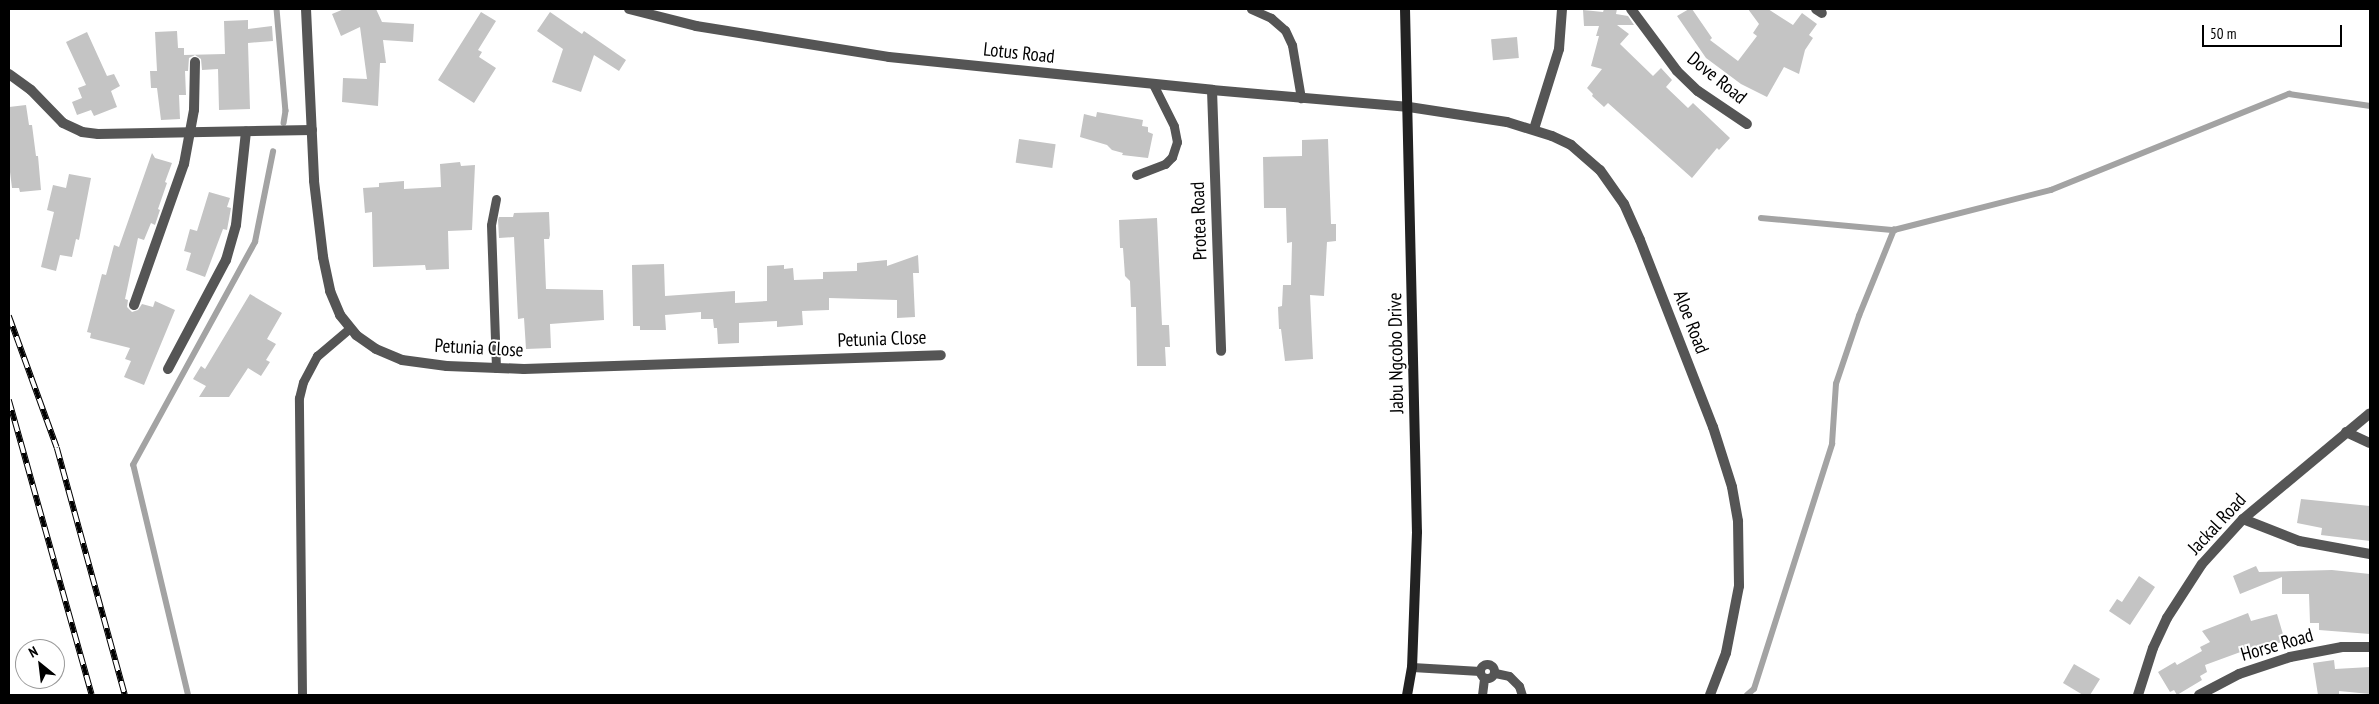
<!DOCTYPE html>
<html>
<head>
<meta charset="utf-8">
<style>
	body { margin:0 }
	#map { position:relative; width:2379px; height:704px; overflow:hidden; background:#fff; font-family:"PT Sans Narrow",sans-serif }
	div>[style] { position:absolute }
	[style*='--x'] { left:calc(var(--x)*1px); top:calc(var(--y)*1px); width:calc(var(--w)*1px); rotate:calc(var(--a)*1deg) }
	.stream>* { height:5.5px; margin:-2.75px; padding:0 2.75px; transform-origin:2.75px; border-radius:2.75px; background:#a3a3a3 }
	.building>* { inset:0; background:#c4c4c4; transform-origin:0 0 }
	.lane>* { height:9px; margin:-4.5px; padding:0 4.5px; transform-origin:4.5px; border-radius:4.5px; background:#555 }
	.lane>.ring { margin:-4.5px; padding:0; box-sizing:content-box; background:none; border:9px solid #555; border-radius:50% }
	.street>* { height:10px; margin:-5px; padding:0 5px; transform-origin:5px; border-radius:5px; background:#555 }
	.secondary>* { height:10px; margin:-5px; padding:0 5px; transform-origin:5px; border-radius:5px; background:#222 }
	.rail>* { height:5.5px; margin-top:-2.75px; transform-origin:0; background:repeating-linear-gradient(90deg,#fff 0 11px,#000 0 22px); box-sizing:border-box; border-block:1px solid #000 }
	span { translate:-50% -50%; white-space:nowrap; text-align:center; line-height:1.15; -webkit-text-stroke:4px #fff; paint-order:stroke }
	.street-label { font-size:19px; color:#000 }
	.frame { position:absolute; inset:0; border:10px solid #000; pointer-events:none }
	.north { position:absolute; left:15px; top:639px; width:50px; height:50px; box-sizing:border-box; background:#fff; border:1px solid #999; border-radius:50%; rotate:331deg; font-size:14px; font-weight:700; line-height:20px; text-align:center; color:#000 }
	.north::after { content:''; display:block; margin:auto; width:18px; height:22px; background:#000; clip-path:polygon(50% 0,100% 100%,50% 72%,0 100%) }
	.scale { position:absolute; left:2202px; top:25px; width:140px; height:22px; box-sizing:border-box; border:2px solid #000; border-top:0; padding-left:6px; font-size:15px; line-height:18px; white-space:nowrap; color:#000; -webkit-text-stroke:4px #fff; paint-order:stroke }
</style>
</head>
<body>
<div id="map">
	<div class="stream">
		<div style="--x:277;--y:9;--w:102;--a:85"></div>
		<div style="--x:286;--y:111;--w:12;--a:99"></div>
		<div style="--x:1761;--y:218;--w:134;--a:5.2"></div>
		<div style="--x:1894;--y:230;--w:162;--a:-14.3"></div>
		<div style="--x:2051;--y:190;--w:257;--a:-22"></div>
		<div style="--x:2289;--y:94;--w:82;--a:8.4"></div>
		<div style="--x:188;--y:695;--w:236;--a:-103.4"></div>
		<div style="--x:133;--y:465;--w:254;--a:-61.3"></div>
		<div style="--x:255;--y:242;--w:92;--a:-78.7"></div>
		<div style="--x:1747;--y:695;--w:9;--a:-41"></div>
		<div style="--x:1754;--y:689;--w:257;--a:-72.3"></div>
		<div style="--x:1832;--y:444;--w:60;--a:-86.2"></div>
		<div style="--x:1836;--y:384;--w:72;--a:-71.3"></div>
		<div style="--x:1859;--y:316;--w:93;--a:-67.9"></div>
	</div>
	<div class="building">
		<div style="clip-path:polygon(344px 9px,376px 9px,382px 22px,414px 24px,413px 42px,383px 40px,386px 63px,380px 63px,378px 106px,342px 102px,343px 78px,367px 79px,360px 27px,341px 36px,332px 14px)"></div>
		<div style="clip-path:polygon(1604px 9px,1617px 9px,1616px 14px,1628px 16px,1634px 25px,1617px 25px,1629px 34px,1620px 44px,1653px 76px,1661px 68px,1672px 80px,1666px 87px,1688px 108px,1693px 103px,1730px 138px,1719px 150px,1717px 148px,1692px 178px,1608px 103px,1604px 107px,1592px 96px,1593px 94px,1587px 88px,1602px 69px,1591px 66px,1599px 36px,1596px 36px,1599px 26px,1584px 26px,1583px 10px,1603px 12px)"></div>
		<div style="clip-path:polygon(1689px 9px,1692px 9px,1712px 38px,1710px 40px,1738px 61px,1757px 36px,1753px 33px,1759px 24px,1748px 9px,1768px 9px,1793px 25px,1802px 13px,1817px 24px,1809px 35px,1813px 38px,1805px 50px,1799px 74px,1784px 67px,1767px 97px,1741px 84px,1706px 58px,1677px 16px)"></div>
		<div style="clip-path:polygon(481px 12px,496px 21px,478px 50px,482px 52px,479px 57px,496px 68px,474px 103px,438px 80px)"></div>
		<div style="clip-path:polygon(550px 12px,582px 34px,584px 31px,626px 60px,619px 71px,594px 55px,581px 92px,552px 82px,563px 49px,537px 31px)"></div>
		<div style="clip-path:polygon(248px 20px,248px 29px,272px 26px,273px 41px,248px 43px,250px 109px,219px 110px,218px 69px,202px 70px,201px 59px,195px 55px,189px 58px,188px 71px,185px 71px,186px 95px,179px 95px,180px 119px,161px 120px,157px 88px,151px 88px,150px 71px,157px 71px,155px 32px,177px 31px,178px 48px,184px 48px,184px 55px,225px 54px,224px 21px)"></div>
		<div style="clip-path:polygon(87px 32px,107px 76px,114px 74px,120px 86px,111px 91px,117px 107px,94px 116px,91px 110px,77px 115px,72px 102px,82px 98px,78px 88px,86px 85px,66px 42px)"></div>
		<div style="left:1517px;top:37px;width:21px;height:26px;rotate:85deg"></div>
		<div style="clip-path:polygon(26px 105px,29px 125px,32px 125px,36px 156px,38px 156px,41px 190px,20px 192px,19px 188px,12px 188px,9px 164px,9px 107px)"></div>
		<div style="clip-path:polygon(1097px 112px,1143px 120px,1142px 126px,1148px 127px,1148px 132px,1153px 134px,1148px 158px,1122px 155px,1123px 153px,1112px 150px,1107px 145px,1080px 137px,1084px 114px,1096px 117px)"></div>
		<div style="left:1019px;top:139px;width:37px;height:24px;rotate:8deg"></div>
		<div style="clip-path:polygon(1328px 139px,1331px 224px,1336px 224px,1336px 241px,1327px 242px,1324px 296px,1310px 295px,1313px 359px,1285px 361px,1281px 329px,1279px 329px,1278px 307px,1282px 306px,1283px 285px,1291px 285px,1292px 242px,1287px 243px,1286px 208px,1264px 208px,1263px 157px,1302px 156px,1302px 140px)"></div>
		<div style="clip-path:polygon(152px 153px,155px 158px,172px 163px,165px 182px,167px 183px,158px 209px,160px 210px,155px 225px,151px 223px,144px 240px,138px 238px,125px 299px,128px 300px,127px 307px,132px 312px,138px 310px,142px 304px,153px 307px,155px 301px,175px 310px,144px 385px,124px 377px,131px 361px,125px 359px,130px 348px,90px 338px,91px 333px,87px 332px,102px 274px,106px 275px,114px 245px,119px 247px)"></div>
		<div style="clip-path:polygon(460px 162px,461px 166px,475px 165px,472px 230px,448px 231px,449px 269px,426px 270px,425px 265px,373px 267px,372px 212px,365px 213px,363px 188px,379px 187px,379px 183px,404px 181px,404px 189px,441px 187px,440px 164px)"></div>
		<div style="clip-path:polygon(69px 174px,91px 178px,79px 240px,76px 239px,72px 257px,60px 255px,56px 271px,41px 267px,54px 212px,47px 210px,53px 185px,66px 188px)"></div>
		<div style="clip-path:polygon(209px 192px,230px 198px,227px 207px,231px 208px,227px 230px,223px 229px,205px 277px,186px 270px,191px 253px,184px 251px,190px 229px,197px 231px)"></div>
		<div style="clip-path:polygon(549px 212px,550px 235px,549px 239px,544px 239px,546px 289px,603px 290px,604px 320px,550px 324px,551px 348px,526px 349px,524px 318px,518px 319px,514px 237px,499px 238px,498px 220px,499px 217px,513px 217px,514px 213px)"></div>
		<div style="clip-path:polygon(1157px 218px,1162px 325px,1169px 325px,1170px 347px,1165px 347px,1166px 366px,1137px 366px,1136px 307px,1131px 307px,1130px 281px,1125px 276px,1123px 248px,1120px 248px,1119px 220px)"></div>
		<div style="clip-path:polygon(918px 255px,919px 273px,913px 273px,915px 317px,897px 318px,897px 300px,829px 298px,829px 310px,802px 311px,803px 325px,777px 327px,777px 321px,739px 323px,739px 343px,718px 344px,717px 328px,714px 328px,713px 319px,701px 319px,701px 312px,665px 315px,666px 330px,640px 330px,640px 326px,633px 326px,632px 265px,664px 264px,665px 296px,735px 291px,735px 303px,767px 301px,767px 266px,784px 265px,784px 269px,793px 268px,794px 280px,823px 279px,823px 272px,857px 271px,857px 263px,887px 260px,887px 266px)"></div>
		<div style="clip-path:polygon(250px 294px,282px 313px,267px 339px,276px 344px,266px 360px,270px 362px,261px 376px,248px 368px,229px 397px,199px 397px,206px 386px,193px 379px,201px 366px,205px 369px)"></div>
		<div style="clip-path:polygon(2301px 499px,2370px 506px,2370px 541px,2321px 535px,2322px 528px,2297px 523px)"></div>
		<div style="clip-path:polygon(2256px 566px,2259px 572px,2332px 570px,2370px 574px,2370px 634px,2319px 630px,2319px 623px,2310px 623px,2309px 594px,2282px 594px,2282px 577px,2240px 594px,2233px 576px)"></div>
		<div style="clip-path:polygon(2139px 576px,2155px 587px,2130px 625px,2109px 611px,2117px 599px,2122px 602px)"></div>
		<div style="clip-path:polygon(2248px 613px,2251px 621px,2277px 614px,2285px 641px,2266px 647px,2265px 643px,2205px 665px,2207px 672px,2200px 676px,2202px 680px,2177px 695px,2174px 690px,2170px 692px,2158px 672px,2175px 662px,2177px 665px,2202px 651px,2200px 647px,2210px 642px,2202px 631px)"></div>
		<div style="clip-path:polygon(2334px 660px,2335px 669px,2370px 667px,2370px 694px,2339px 691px,2339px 695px,2318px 695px,2313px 663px)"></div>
		<div style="clip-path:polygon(2074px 664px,2100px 679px,2090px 695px,2083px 695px,2063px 683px)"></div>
	</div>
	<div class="lane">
		<div style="--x:1251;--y:9;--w:22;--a:24"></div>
		<div style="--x:1271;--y:18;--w:18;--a:41"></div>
		<div style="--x:1285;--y:30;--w:17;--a:65"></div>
		<div style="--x:1292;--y:45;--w:54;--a:80.4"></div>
		<div style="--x:1136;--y:175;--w:31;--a:-21"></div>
		<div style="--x:1165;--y:164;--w:10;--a:-45"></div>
		<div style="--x:1172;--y:157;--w:16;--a:-72"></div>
		<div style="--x:1177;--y:142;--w:16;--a:-101"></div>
		<div style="--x:1174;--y:126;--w:47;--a:-116.6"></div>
		<div style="--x:496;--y:199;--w:26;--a:101"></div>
		<div style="--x:491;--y:225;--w:143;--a:88"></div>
		<div class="ring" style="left:1480px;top:664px;width:5px;height:5px"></div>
		<div style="--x:1412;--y:667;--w:68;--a:3.4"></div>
		<div style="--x:1495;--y:673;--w:14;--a:12"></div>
		<div style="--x:1509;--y:676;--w:14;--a:45"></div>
		<div style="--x:1519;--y:686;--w:9;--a:72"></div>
		<div style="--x:302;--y:695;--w:297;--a:-90.6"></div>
		<div style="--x:299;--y:398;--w:16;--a:-76"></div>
		<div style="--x:303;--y:382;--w:30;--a:-62"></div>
		<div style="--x:317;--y:356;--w:43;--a:-40.3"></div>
		<div style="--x:1482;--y:695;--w:17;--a:-83"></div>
	</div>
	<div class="street">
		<div style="--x:306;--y:9;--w:172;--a:87.3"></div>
		<div style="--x:314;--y:181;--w:77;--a:83.2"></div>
		<div style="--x:323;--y:257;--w:35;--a:78"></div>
		<div style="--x:330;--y:291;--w:26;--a:67"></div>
		<div style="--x:340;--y:315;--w:26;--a:51"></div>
		<div style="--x:356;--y:335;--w:24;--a:35"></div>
		<div style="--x:376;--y:349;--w:28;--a:23"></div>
		<div style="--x:402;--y:360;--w:45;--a:7.6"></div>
		<div style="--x:447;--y:366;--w:77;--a:2.2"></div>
		<div style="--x:524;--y:369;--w:417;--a:-1.9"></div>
		<div style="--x:629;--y:9;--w:69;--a:14.2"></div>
		<div style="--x:696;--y:26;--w:195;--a:9.1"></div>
		<div style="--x:889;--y:57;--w:325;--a:5.8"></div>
		<div style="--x:1212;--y:90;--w:198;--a:4.9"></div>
		<div style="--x:1409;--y:107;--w:99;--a:8.7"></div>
		<div style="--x:1507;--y:122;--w:47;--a:17.3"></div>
		<div style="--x:1552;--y:136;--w:21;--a:25"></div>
		<div style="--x:1571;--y:145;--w:38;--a:41"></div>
		<div style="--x:1600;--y:170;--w:42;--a:54.8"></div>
		<div style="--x:1624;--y:204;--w:39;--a:66"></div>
		<div style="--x:1640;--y:240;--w:201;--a:68.7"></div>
		<div style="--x:1713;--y:427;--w:63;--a:72.4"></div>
		<div style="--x:1732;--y:487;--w:35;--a:80"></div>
		<div style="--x:1738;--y:521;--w:65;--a:89.1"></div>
		<div style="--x:1739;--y:586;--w:68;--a:101"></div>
		<div style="--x:1726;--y:653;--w:45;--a:110.9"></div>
		<div style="--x:1631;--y:9;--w:77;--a:53.4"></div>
		<div style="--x:1677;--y:71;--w:29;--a:44"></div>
		<div style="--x:1698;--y:91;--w:59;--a:34"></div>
		<div style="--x:1816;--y:9;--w:7;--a:34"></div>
		<div style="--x:9;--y:74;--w:27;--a:36"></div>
		<div style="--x:31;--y:90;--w:46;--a:45.9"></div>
		<div style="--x:63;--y:123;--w:21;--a:25"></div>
		<div style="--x:82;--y:132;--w:16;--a:7"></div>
		<div style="--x:98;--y:134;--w:214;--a:-1.1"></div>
		<div style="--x:1212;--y:90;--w:261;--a:88"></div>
		<div style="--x:1534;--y:129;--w:84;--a:-72.6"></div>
		<div style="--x:1559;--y:49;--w:40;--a:-85.7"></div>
		<div style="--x:134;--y:305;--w:150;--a:-70.5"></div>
		<div style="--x:184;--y:164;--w:55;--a:-79.5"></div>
		<div style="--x:194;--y:110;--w:48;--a:-88.8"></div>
		<div style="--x:168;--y:369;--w:123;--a:-62"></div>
		<div style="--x:226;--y:260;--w:36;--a:-74"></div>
		<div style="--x:236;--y:225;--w:94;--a:-83.9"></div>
		<div style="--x:2346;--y:432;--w:26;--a:25"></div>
		<div style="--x:2243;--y:519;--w:60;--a:21.4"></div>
		<div style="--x:2299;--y:541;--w:72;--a:10.4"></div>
		<div style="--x:2138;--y:695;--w:49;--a:-72.3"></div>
		<div style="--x:2153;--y:648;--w:33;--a:-65"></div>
		<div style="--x:2167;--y:618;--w:64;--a:-57.1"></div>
		<div style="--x:2202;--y:564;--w:61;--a:-47.7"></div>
		<div style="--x:2243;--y:519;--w:165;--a:-39.8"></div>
		<div style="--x:2199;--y:695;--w:45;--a:-27.7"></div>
		<div style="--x:2239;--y:674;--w:54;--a:-18.4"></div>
		<div style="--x:2290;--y:657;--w:53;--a:-10.9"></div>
		<div style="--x:2342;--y:647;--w:28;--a:0"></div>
	</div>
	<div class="secondary">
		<div style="--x:1405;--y:9;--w:523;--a:88.69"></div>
		<div style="--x:1417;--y:532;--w:135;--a:92.1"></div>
		<div style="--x:1412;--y:667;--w:28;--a:100"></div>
	</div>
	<div class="rail">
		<div style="--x:9;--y:316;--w:140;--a:70"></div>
		<div style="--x:57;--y:448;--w:256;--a:74.6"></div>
		<div style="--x:9;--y:400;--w:306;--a:74.3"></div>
	</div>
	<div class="street-label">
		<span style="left:1019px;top:53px;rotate:6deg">Lotus Road</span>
		<span style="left:1717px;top:78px;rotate:39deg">Dove Road</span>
		<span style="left:1199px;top:221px;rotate:-92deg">Protea Road</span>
		<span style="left:1691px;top:322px;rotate:69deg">Aloe Road</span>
		<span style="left:882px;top:339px;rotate:-2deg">Petunia Close</span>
		<span style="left:479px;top:348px;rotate:3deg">Petunia Close</span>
		<span style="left:1396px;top:353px;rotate:-91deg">Jabu Ngcobo Drive</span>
		<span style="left:2217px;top:524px;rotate:-47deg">Jackal Road</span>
		<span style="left:2277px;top:645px;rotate:-16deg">Horse Road</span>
	</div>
	<div class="frame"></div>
	<div class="north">N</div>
	<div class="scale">50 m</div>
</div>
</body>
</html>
